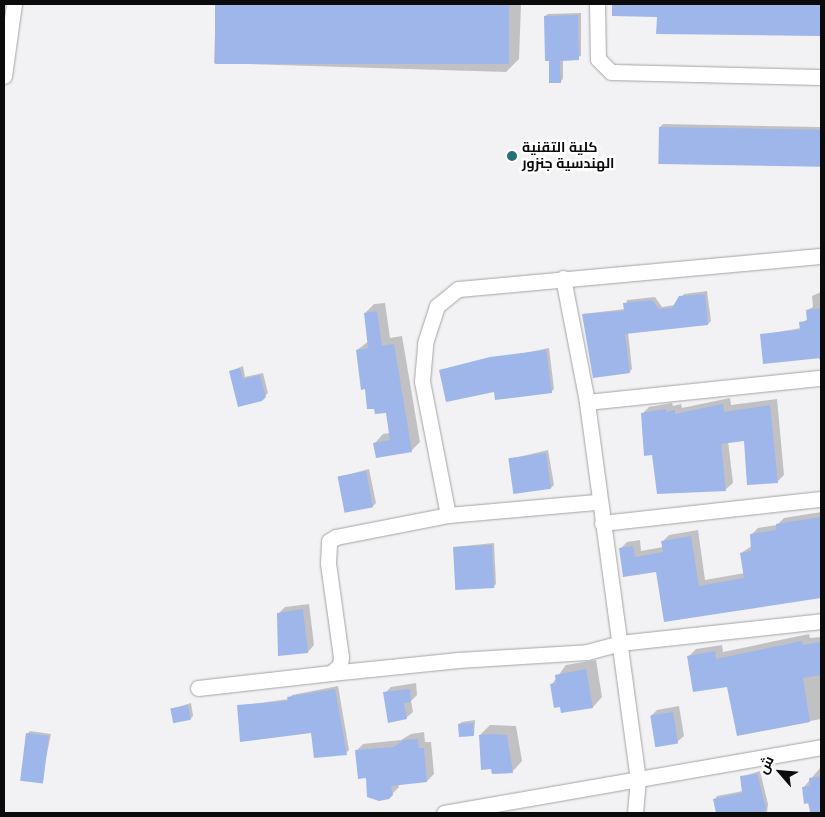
<!DOCTYPE html>
<html>
<head>
<meta charset="utf-8">
<style>
	body { margin:0 }
	#map { position:relative; width:825px; height:817px; overflow:hidden; background:#f2f2f4; font-family:"Varela Round",Cairo,sans-serif }
	div>[style] { position:absolute }
	[style*='--x'] { left:calc(var(--x)*1px); top:calc(var(--y)*1px); width:calc(var(--w)*1px); rotate:calc(var(--a)*1deg) }
	.shadow>* { inset:0; background:#0003 }
	.building>* { inset:0; background:#9eb6ea; transform-origin:0 0 }
	.roads { filter:drop-shadow(0 0 1px #a4a4a6) drop-shadow(0 0 1px #a4a4a6) }
	.minor>* { height:15px; margin:-7.5px; padding:0 7.5px; transform-origin:7.5px; border-radius:7.5px; background:#fff }
	.dots>* { width:14px; height:14px; translate:-50% -50%; box-sizing:border-box; border:2px solid #fff; border-radius:50% }
	span { translate:-50% -50%; white-space:nowrap; text-align:center; line-height:1.15; -webkit-text-stroke:4.5px #fff; paint-order:stroke }
	.poi-label { font-size:14px; color:#0b0b0c; font-weight:700 }
	.left { translate:0 -50%; text-align:left }
	.frame { position:absolute; inset:0; border:5px solid #0b0b0c; pointer-events:none }
	.north { position:absolute; left:755px; top:747px; width:50px; height:50px; -webkit-text-stroke:4px #fff; paint-order:stroke; rotate:297deg; font-size:14px; font-weight:700; line-height:20px; text-align:center; color:#0b0b0c }
	.north::after { content:''; display:block; margin:auto; width:18px; height:22px; background:#0b0b0c; clip-path:polygon(50% 0,100% 100%,50% 72%,0 100%) }
</style>
</head>
<body>
<div id="map">
	<div class="shadow">
		<div style="clip-path:polygon(216px 4px,521px 4px,519px 59px,506px 72px,214px 63px)"></div>
		<div style="clip-path:polygon(615px 4px,821px 4px,821px 35px,658px 32px,658px 15px,613px 6px)"></div>
		<div style="clip-path:polygon(581px 13px,581px 56px,563px 59px,563px 79px,560px 82px,550px 60px,545px 16px,548px 14px)"></div>
		<div style="clip-path:polygon(663px 124px,821px 127px,821px 166px,660px 163px,660px 127px)"></div>
		<div style="clip-path:polygon(707px 291px,711px 321px,708px 324px,628px 332px,632px 369px,629px 372px,583px 314px,625px 309px,627px 300px,655px 297px,662px 307px,675px 305px,684px 294px)"></div>
		<div style="clip-path:polygon(821px 292px,821px 362px,818px 357px,761px 335px,801px 328px,801px 323px,808px 319px,807px 310px,813px 307px,812px 296px)"></div>
		<div style="clip-path:polygon(385px 303px,390px 338px,402px 336px,420px 442px,411px 451px,375px 443px,383px 434px,390px 433px,387px 412px,366px 388px,357px 350px,369px 341px,365px 313px,374px 304px)"></div>
		<div style="clip-path:polygon(549px 348px,554px 389px,551px 392px,496px 390px,441px 370px)"></div>
		<div style="clip-path:polygon(243px 366px,245px 377px,263px 373px,268px 393px,265px 396px,231px 371px)"></div>
		<div style="clip-path:polygon(730px 398px,731px 405px,777px 399px,784px 475px,777px 482px,745px 439px,728px 441px,733px 483px,726px 489px,658px 493px,653px 454px,642px 414px,649px 407px,672px 403px,673px 406px,681px 404px,682px 408px)"></div>
		<div style="clip-path:polygon(548px 450px,554px 485px,551px 488px,510px 459px)"></div>
		<div style="clip-path:polygon(369px 469px,376px 503px,373px 506px,339px 477px)"></div>
		<div style="clip-path:polygon(821px 512px,821px 596px,665px 620px,657px 571px,620px 549px,627px 542px,640px 540px,641px 551px,663px 547px,662px 542px,669px 535px,698px 530px,705px 580px,745px 573px,741px 553px,752px 546px,751px 535px,758px 528px,777px 525px,784px 518px)"></div>
		<div style="clip-path:polygon(494px 543px,496px 584px,493px 587px,454px 547px)"></div>
		<div style="clip-path:polygon(309px 604px,314px 645px,308px 652px,278px 614px,285px 607px)"></div>
		<div style="clip-path:polygon(809px 634px,810px 638px,821px 637px,821px 719px,738px 735px,728px 685px,689px 656px,696px 649px,722px 645px,723px 652px)"></div>
		<div style="clip-path:polygon(596px 660px,602px 697px,593px 707px,552px 684px,566px 665px)"></div>
		<div style="clip-path:polygon(416px 683px,417px 695px,411px 701px,413px 712px,406px 718px,385px 693px,391px 687px)"></div>
		<div style="clip-path:polygon(338px 686px,349px 750px,346px 753px,312px 732px,238px 706px,289px 699px,292px 695px)"></div>
		<div style="clip-path:polygon(191px 703px,193px 716px,190px 719px,172px 709px)"></div>
		<div style="clip-path:polygon(679px 706px,684px 736px,677px 742px,651px 716px,657px 710px)"></div>
		<div style="clip-path:polygon(475px 720px,474px 735px,459px 724px,462px 722px)"></div>
		<div style="clip-path:polygon(490px 725px,516px 726px,522px 761px,513px 771px,480px 735px)"></div>
		<div style="clip-path:polygon(30px 731px,51px 734px,41px 783px,27px 734px)"></div>
		<div style="clip-path:polygon(424px 732px,425px 742px,431px 742px,434px 774px,427px 781px,398px 784px,399px 787px,388px 798px,367px 777px,356px 751px,363px 744px,401px 740px,411px 734px)"></div>
		<div style="clip-path:polygon(820px 768px,821px 813px,811px 813px,803px 788px)"></div>
		<div style="clip-path:polygon(760px 771px,768px 804px,767px 813px,717px 813px,715px 799px,717px 796px,743px 791px,741px 777px)"></div>
	</div>
	<div class="building">
		<div style="left:215px;top:4px;width:294px;height:60px"></div>
		<div style="clip-path:polygon(821px 4px,821px 36px,656px 34px,657px 17px,612px 16px,612px 5px)"></div>
		<div style="clip-path:polygon(578px 15px,579px 60px,560px 61px,561px 83px,549px 83px,549px 61px,545px 61px,544px 16px)"></div>
		<div style="left:659px;top:127px;width:162px;height:37px;rotate:1deg"></div>
		<div style="clip-path:polygon(705px 294px,708px 325px,625px 334px,630px 373px,593px 378px,582px 314px,624px 311px,623px 303px,652px 300px,659px 309px,672px 308px,679px 296px)"></div>
		<div style="clip-path:polygon(821px 308px,821px 358px,763px 364px,760px 334px,800px 330px,799px 322px,807px 321px,806px 310px)"></div>
		<div style="clip-path:polygon(377px 311px,382px 346px,394px 344px,412px 452px,376px 458px,373px 443px,390px 440px,386px 413px,375px 414px,374px 409px,367px 409px,365px 389px,361px 390px,356px 350px,368px 348px,364px 313px)"></div>
		<div style="clip-path:polygon(546px 350px,552px 393px,495px 400px,494px 392px,446px 402px,439px 370px,490px 357px)"></div>
		<div style="clip-path:polygon(240px 368px,243px 379px,260px 375px,266px 397px,262px 401px,238px 407px,229px 371px)"></div>
		<div style="clip-path:polygon(723px 404px,724px 412px,770px 405px,778px 483px,747px 485px,744px 441px,721px 444px,726px 491px,657px 494px,652px 455px,644px 456px,641px 413px,666px 409px,666px 412px,675px 410px,675px 414px)"></div>
		<div style="left:546px;top:453px;width:36px;height:38px;rotate:82deg"></div>
		<div style="left:366px;top:471px;width:37px;height:29px;rotate:79deg"></div>
		<div style="clip-path:polygon(821px 517px,821px 598px,664px 622px,656px 572px,623px 577px,619px 548px,633px 546px,635px 557px,663px 552px,661px 541px,691px 536px,699px 586px,744px 578px,740px 553px,751px 551px,750px 534px,776px 530px,776px 524px)"></div>
		<div style="left:492px;top:545px;width:43px;height:39px;rotate:87deg"></div>
		<div style="clip-path:polygon(303px 609px,308px 653px,278px 656px,277px 613px)"></div>
		<div style="clip-path:polygon(802px 641px,803px 645px,821px 642px,821px 675px,803px 678px,810px 722px,737px 736px,727px 687px,693px 692px,687px 656px,715px 651px,716px 659px)"></div>
		<div style="clip-path:polygon(586px 669px,593px 708px,561px 713px,560px 707px,554px 708px,550px 684px,556px 683px,555px 675px)"></div>
		<div style="clip-path:polygon(335px 689px,347px 755px,314px 758px,311px 733px,240px 742px,237px 705px,288px 701px,287px 697px)"></div>
		<div style="clip-path:polygon(410px 689px,411px 702px,404px 703px,407px 719px,388px 723px,383px 692px)"></div>
		<div style="left:188px;top:705px;width:15px;height:18px;rotate:79deg"></div>
		<div style="left:673px;top:712px;width:32px;height:23px;rotate:81deg"></div>
		<div style="left:473px;top:723px;width:13px;height:15px;rotate:86deg"></div>
		<div style="left:26px;top:733px;width:23px;height:48px;rotate:7deg"></div>
		<div style="clip-path:polygon(494px 734px,507px 735px,513px 773px,492px 774px,491px 769px,481px 770px,479px 735px)"></div>
		<div style="clip-path:polygon(418px 739px,419px 748px,424px 748px,427px 782px,391px 786px,393px 795px,389px 799px,379px 801px,367px 797px,366px 778px,358px 779px,355px 750px,394px 747px,403px 740px)"></div>
		<div style="clip-path:polygon(757px 774px,766px 808px,764px 813px,716px 813px,713px 799px,742px 793px,740px 776px)"></div>
		<div style="clip-path:polygon(821px 776px,821px 813px,810px 813px,809px 803px,804px 804px,802px 787px,810px 786px,809px 778px)"></div>
	</div>
	<div class="roads">
		<div class="minor">
			<div style="--x:597;--y:4;--w:55;--a:89"></div>
			<div style="--x:598;--y:59;--w:18;--a:45"></div>
			<div style="--x:611;--y:72;--w:210;--a:1.4"></div>
			<div style="--x:4;--y:76;--w:73;--a:-82.1"></div>
			<div style="--x:563;--y:278;--w:126;--a:79"></div>
			<div style="--x:448;--y:515;--w:151;--a:-5"></div>
			<div style="--x:602;--y:523;--w:220;--a:-6.3"></div>
			<div style="--x:331;--y:673;--w:128;--a:-5.8"></div>
			<div style="--x:458;--y:660;--w:129;--a:-3.5"></div>
			<div style="--x:587;--y:652;--w:34;--a:-15"></div>
			<div style="--x:620;--y:643;--w:202;--a:-6.2"></div>
			<div style="--x:198;--y:688;--w:134;--a:-6.4"></div>
			<div style="--x:331;--y:673;--w:12;--a:-42"></div>
			<div style="--x:340;--y:665;--w:8;--a:-83"></div>
			<div style="--x:341;--y:657;--w:95;--a:-97.9"></div>
			<div style="--x:328;--y:563;--w:22;--a:-87"></div>
			<div style="--x:329;--y:541;--w:8;--a:-30"></div>
			<div style="--x:336;--y:537;--w:114;--a:-11.1"></div>
			<div style="--x:448;--y:515;--w:136;--a:-101"></div>
			<div style="--x:422;--y:381;--w:38;--a:-85"></div>
			<div style="--x:425;--y:343;--w:39;--a:-72"></div>
			<div style="--x:437;--y:306;--w:27;--a:-39"></div>
			<div style="--x:458;--y:289;--w:364;--a:-5.2"></div>
			<div style="--x:444;--y:813;--w:383;--a:-9.9"></div>
			<div style="--x:635;--y:813;--w:33;--a:-85"></div>
			<div style="--x:638;--y:780;--w:381;--a:-97.7"></div>
			<div style="--x:587;--y:402;--w:235;--a:-5.9"></div>
		</div>
	</div>
	<div class="dots">
		<div style="left:512px;top:156px;background:#266f79"></div>
	</div>
	<div class="poi-label">
		<span class="left" style="left:522px;top:156px">كلية التقنية<br>الهندسية جنزور</span>
	</div>
	<div class="frame"></div>
	<div class="north">ش</div>
</div>
</body>
</html>
